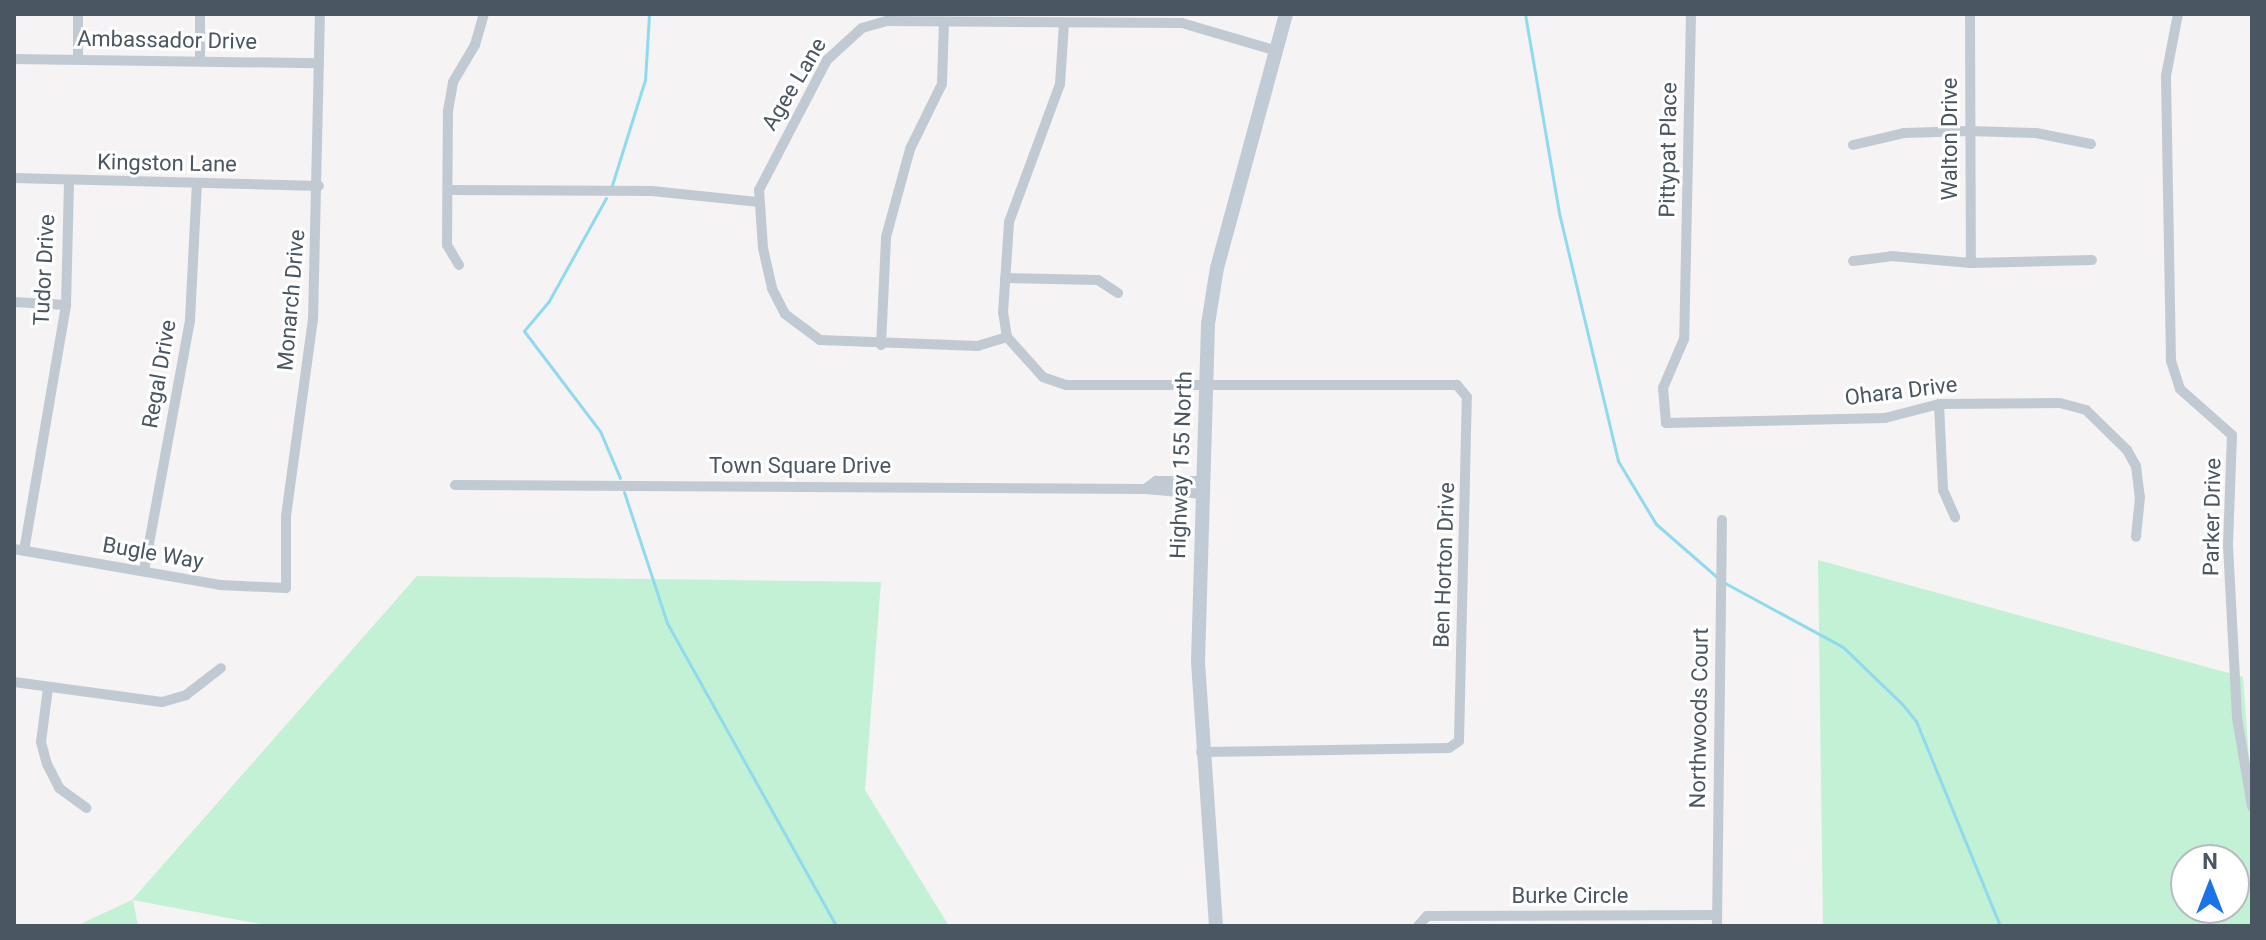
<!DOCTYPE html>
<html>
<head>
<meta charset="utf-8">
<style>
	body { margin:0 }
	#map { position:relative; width:2266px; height:940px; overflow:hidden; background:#f5f3f3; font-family:Roboto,sans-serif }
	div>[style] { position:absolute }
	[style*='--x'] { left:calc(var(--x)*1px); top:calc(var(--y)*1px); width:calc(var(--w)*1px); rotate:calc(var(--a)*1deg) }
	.green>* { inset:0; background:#c3f1d5 }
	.stream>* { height:3px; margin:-1.5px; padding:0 1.5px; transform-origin:1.5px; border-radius:1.5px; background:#90daee }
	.street>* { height:10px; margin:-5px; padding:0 5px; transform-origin:5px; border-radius:5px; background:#c1cad2 }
	.secondary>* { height:14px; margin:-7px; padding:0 7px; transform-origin:7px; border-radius:7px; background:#c1cbd6 }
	span { translate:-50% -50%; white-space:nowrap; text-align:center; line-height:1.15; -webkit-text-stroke:6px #fff; paint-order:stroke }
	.street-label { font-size:22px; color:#4a5661 }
	.frame { position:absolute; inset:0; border:16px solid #4a5661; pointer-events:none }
	.north { position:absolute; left:2170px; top:844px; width:80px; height:80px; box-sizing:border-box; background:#fff; border:2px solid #b7bbc0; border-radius:50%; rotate:0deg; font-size:22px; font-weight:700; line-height:32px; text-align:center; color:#4a5661 }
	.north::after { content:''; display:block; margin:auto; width:28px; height:36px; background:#1a73e8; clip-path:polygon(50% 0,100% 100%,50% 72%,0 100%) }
</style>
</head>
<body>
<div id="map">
	<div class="green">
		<div style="clip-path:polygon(evenodd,1818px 560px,2243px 677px,2252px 798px,2252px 926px,1823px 926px,1818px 560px,2186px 860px,2234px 860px,2234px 908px,2186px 908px,2186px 860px)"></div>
		<div style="clip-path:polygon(417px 576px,881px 582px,865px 790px,949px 926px,271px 926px,133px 900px,138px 926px,76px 926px,132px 900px)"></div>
	</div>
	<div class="stream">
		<div style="--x:1525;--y:14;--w:202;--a:80.3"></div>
		<div style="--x:1559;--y:213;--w:255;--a:76.6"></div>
		<div style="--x:1618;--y:461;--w:74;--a:58.9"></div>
		<div style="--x:1656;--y:524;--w:84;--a:41.1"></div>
		<div style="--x:612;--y:185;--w:110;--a:-72.6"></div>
		<div style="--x:645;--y:80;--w:66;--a:-86.5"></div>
		<div style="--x:606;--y:198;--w:118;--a:119"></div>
		<div style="--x:549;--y:301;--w:39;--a:130"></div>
		<div style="--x:524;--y:331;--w:126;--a:52.8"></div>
		<div style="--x:600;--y:431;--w:51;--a:66.9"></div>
		<div style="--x:624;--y:492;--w:138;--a:71.8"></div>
		<div style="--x:667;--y:623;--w:347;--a:60.8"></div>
		<div style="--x:1725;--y:583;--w:134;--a:28.5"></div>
		<div style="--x:1843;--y:647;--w:83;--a:44"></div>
		<div style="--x:1903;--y:705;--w:21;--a:51"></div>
		<div style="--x:1916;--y:721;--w:222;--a:67.7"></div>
	</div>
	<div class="street">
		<div style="--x:1691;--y:14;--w:325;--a:91.2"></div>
		<div style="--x:1684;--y:339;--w:53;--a:113.2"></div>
		<div style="--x:1663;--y:388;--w:35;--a:85"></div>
		<div style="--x:1666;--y:423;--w:219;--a:-1.3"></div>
		<div style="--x:1885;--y:418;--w:56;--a:-14.5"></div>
		<div style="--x:1939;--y:404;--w:121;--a:-0.5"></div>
		<div style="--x:2060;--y:403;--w:27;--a:15"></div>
		<div style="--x:2086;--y:410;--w:57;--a:44.3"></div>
		<div style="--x:2127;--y:450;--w:18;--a:61"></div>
		<div style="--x:2136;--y:466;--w:31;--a:83"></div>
		<div style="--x:2140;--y:497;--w:40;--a:95.7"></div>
		<div style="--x:1970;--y:14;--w:249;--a:89.8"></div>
		<div style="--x:2178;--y:14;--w:63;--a:101"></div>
		<div style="--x:2166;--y:76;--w:285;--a:89"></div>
		<div style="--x:2171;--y:361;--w:29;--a:72"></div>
		<div style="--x:2180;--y:389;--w:69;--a:41.5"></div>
		<div style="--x:2232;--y:435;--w:110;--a:92.1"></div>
		<div style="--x:2228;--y:545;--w:173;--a:87"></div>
		<div style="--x:2237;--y:718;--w:90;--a:80.4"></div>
		<div style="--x:14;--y:59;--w:305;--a:0.8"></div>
		<div style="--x:78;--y:59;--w:45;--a:-90"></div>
		<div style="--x:200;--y:60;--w:46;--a:-90"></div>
		<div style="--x:1853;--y:145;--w:52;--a:-13.2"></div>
		<div style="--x:1904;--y:133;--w:65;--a:-1.8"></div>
		<div style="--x:1969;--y:131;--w:67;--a:1.7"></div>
		<div style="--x:2036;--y:133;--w:56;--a:11.3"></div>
		<div style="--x:14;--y:178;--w:305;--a:1.5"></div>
		<div style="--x:448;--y:190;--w:204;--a:0.3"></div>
		<div style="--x:652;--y:191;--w:108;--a:5.9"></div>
		<div style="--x:1853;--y:261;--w:38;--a:-7"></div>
		<div style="--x:1891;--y:256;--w:80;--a:5"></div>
		<div style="--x:1971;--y:263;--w:121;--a:-1.4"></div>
		<div style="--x:459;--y:265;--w:23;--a:-121"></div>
		<div style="--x:447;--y:245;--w:134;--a:-89.6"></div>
		<div style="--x:448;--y:111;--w:29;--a:-80"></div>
		<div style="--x:453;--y:82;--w:43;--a:-59.3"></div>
		<div style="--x:475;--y:45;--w:32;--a:-74"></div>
		<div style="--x:1005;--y:278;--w:93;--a:1.2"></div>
		<div style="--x:1098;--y:280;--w:24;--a:33"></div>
		<div style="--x:14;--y:302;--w:52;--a:3.3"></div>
		<div style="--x:1007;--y:337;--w:24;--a:-99"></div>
		<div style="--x:1003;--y:313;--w:91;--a:-86.2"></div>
		<div style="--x:1009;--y:222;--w:147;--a:-69.7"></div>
		<div style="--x:1060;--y:84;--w:61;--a:-86.2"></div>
		<div style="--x:881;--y:345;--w:108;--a:-87.3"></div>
		<div style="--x:886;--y:237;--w:91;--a:-74.7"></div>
		<div style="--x:910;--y:149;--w:72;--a:-63.8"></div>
		<div style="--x:942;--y:84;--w:62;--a:-88.2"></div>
		<div style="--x:1939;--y:404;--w:86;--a:87.3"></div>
		<div style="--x:1943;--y:490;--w:30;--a:66"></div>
		<div style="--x:455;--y:485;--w:690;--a:0.33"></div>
		<div style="--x:1145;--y:489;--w:58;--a:4.9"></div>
		<div style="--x:1145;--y:489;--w:14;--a:-36"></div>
		<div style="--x:1156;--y:481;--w:47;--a:0"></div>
		<div style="--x:14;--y:549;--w:209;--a:9.9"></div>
		<div style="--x:220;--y:585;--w:66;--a:2.6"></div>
		<div style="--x:286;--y:588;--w:72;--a:-90"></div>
		<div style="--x:286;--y:516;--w:198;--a:-82.2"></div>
		<div style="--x:313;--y:320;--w:306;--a:-88.7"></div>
		<div style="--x:24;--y:551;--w:250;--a:-80.3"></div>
		<div style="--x:66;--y:305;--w:124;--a:-88.6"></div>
		<div style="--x:144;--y:571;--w:255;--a:-79.6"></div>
		<div style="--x:190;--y:320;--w:137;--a:-87.1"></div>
		<div style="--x:14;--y:682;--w:149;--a:7.7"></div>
		<div style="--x:162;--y:702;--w:25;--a:-16"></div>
		<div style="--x:186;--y:695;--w:44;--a:-37.6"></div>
		<div style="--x:48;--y:688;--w:54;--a:97.4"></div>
		<div style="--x:41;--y:742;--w:23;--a:75"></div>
		<div style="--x:47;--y:764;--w:27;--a:63"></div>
		<div style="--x:59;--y:788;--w:34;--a:36"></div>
		<div style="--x:1201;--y:752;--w:248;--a:-0.9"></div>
		<div style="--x:1449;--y:748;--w:12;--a:-35"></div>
		<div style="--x:1459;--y:741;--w:344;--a:-88.7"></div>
		<div style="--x:1467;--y:397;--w:16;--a:-130"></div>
		<div style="--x:1457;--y:385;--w:391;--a:180"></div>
		<div style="--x:1066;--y:385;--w:24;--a:-161"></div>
		<div style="--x:1043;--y:377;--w:54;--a:-132"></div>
		<div style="--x:1007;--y:337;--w:30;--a:163"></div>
		<div style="--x:978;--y:346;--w:158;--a:-177.8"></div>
		<div style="--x:820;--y:340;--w:44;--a:-143.4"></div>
		<div style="--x:785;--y:314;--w:29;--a:-117"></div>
		<div style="--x:772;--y:288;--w:41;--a:-102.7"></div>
		<div style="--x:763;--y:248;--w:58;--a:-93.9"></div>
		<div style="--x:759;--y:190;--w:147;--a:-62.4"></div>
		<div style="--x:827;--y:60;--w:47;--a:-42.4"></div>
		<div style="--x:862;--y:28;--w:26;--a:-16"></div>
		<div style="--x:887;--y:21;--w:295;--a:0.4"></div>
		<div style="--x:1182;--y:23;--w:99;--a:16.4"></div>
		<div style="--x:1418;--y:926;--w:13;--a:-48"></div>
		<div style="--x:1427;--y:916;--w:290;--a:-0.2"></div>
		<div style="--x:1717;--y:926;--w:406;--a:-89.3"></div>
	</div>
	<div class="secondary">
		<div style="--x:1216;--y:926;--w:265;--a:-93.9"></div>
		<div style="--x:1198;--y:662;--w:338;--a:-88.3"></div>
		<div style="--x:1208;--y:324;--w:57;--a:-80.9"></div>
		<div style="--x:1217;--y:268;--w:263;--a:-74.8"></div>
	</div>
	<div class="street-label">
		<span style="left:167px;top:40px;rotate:1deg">Ambassador Drive</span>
		<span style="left:794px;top:84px;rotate:-59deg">Agee Lane</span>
		<span style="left:1950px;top:139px;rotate:-90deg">Walton Drive</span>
		<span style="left:1668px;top:150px;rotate:-89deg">Pittypat Place</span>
		<span style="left:167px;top:163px;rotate:1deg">Kingston Lane</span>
		<span style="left:44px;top:270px;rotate:-87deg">Tudor Drive</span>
		<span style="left:291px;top:300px;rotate:-85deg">Monarch Drive</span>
		<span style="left:159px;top:374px;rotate:-80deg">Regal Drive</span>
		<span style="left:1901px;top:391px;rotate:-7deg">Ohara Drive</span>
		<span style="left:1181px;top:465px;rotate:-88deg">Highway 155 North</span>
		<span style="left:800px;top:466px">Town Square Drive</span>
		<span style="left:2212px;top:517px;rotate:-89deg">Parker Drive</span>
		<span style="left:153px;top:553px;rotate:10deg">Bugle Way</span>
		<span style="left:1444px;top:565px;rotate:-88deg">Ben Horton Drive</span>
		<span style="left:1699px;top:718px;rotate:-89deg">Northwoods Court</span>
		<span style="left:1570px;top:896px">Burke Circle</span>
	</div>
	<div class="frame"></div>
	<div class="north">N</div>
</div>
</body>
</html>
